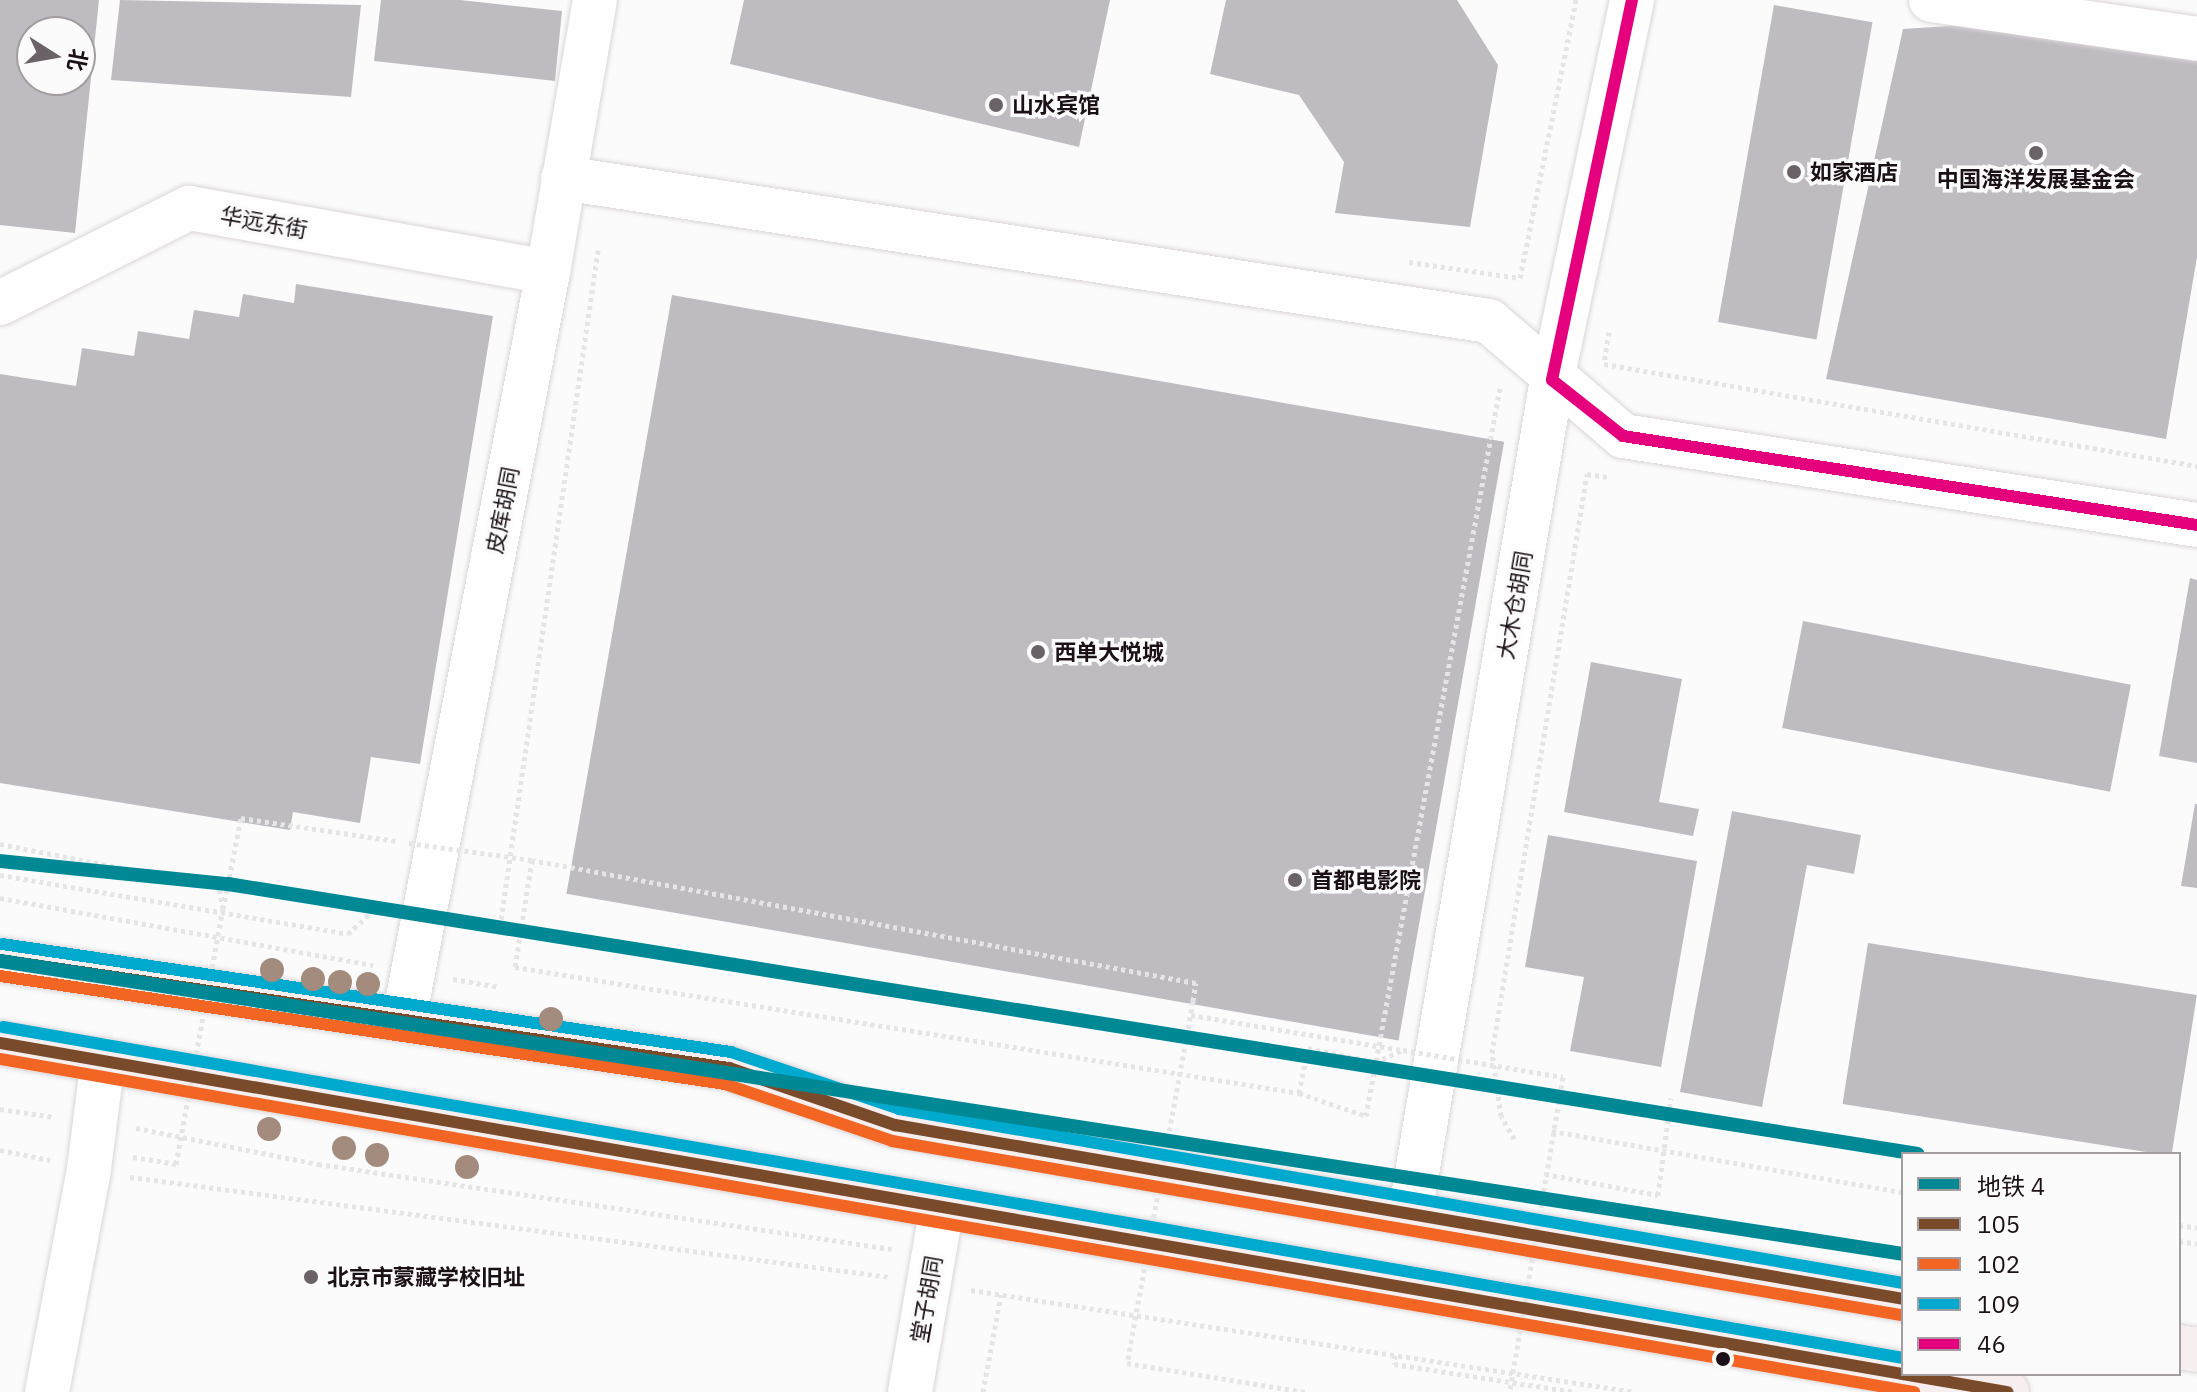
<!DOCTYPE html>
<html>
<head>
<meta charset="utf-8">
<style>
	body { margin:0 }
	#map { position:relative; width:2197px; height:1392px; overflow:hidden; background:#fbfbfb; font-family:"IBM Plex Sans","Noto Sans SC",sans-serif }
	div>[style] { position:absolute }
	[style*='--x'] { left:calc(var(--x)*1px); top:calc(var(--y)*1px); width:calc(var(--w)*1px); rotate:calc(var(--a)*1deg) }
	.building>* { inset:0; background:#bfbcc1; transform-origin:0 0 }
	.path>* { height:5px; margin-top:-2.5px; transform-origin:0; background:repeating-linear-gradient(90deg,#e5e5e5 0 4px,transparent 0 8px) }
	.roads { filter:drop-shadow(0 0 2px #dbd5d8) drop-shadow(0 0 2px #dbd5d8) }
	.minor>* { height:44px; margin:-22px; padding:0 22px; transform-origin:22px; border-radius:22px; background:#fefefe }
	.tertiary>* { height:44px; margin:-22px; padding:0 22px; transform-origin:22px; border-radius:22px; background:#fefefe }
	.primary>* { height:44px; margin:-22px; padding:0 22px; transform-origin:22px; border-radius:22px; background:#f7efef }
	.path-bridge>* { height:5px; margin-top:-2.5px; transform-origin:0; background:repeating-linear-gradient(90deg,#e5e5e5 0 4px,transparent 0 8px) }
	.bus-1>* { height:12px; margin:-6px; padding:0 6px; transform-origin:6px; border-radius:6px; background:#7a4b2a }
	.bus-2>* { height:12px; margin:-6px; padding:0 6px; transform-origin:6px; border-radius:6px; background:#f26522 }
	.bus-3>* { height:12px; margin:-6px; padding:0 6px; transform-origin:6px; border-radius:6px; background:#00a9ce }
	.bus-4>* { height:12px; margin:-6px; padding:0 6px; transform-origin:6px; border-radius:6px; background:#e5007d }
	.metro-1>* { height:14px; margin:-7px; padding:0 7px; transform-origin:7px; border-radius:7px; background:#008994 }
	.trees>* { width:24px; height:24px; margin:-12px; border-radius:50%; background:#a38c7e }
	.dots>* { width:22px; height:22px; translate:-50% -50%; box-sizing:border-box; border:4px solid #fbfbfb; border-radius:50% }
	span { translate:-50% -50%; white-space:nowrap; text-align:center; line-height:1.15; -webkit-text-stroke:7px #fbfbfb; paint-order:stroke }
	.poi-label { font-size:22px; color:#1c1017; font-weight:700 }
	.left { translate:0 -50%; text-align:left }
	.street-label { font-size:22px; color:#1c1017 }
	.legend { position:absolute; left:1901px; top:1152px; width:280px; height:224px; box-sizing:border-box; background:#fbfbfb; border:2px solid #a29da0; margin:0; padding:10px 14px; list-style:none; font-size:24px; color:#1c1017 }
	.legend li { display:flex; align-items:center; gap:16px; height:40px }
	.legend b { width:40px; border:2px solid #a29da0 }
	.north { position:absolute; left:16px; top:16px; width:80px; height:80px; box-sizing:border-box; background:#fbfbfb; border:2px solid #a29da0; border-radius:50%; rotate:101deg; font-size:22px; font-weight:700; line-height:32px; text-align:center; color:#1c1017 }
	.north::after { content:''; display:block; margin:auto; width:28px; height:36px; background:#6a6267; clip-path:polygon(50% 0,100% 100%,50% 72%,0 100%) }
</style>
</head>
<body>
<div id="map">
	<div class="building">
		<div style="clip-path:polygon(evenodd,0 0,99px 0,75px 233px,0 225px,0 0,32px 32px,80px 32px,80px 80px,32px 80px,32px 32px)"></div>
		<div style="clip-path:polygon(120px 0,361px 5px,351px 97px,111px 80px)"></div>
		<div style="clip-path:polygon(381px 0,460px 0,562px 11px,555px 81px,374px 61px)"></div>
		<div style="clip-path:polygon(744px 0,1110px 0,1079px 147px,730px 64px)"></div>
		<div style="clip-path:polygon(1226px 0,1457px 0,1498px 65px,1470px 227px,1335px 213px,1344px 162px,1299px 95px,1210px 74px)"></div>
		<div style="left:1774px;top:5px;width:100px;height:322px;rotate:10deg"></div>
		<div style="clip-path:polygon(2012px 22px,2197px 49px,2197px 257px,2166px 439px,1826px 379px,1903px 29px)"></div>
		<div style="clip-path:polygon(296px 284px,493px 316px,420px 764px,371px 757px,360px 823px,293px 812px,290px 830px,0 783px,0 374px,76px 386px,82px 348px,134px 356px,138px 331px,189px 339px,194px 310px,239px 317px,243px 294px,294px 303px)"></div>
		<div style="left:672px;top:295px;width:845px;height:608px;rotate:10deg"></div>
		<div style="clip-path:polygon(2190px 578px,2197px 580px,2197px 763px,2159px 756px)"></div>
		<div style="left:1803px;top:621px;width:334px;height:109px;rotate:11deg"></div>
		<div style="clip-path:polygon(1591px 662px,1682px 679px,1659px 802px,1699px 809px,1693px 836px,1564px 812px)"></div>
		<div style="clip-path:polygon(2195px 804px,2197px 804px,2197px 888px,2181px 886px)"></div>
		<div style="clip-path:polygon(1732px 811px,1861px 835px,1854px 874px,1807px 865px,1762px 1107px,1680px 1092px)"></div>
		<div style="clip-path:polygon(1548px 835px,1697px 861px,1661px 1067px,1570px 1051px,1584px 977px,1525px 967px)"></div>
		<div style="left:1868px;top:943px;width:333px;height:163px;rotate:9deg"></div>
	</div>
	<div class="path">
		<div style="--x:1409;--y:262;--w:112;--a:8.2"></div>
		<div style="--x:1520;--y:278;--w:284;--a:-78.6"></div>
		<div style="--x:1609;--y:332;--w:32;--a:99"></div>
		<div style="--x:1604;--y:364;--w:602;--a:9.76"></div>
		<div style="--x:0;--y:844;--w:223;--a:11.1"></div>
		<div style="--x:0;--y:875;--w:353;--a:9.6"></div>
		<div style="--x:348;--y:934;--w:45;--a:-43.2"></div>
		<div style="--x:0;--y:898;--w:379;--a:10.2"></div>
		<div style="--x:223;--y:909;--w:93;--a:-78.8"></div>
		<div style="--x:241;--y:818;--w:157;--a:8.4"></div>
		<div style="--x:522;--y:929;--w:22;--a:-175"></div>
		<div style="--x:500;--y:927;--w:684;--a:-81.76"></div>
		<div style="--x:453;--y:979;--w:47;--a:9.9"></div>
		<div style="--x:1193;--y:1001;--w:18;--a:-81"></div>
		<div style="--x:1196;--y:983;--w:675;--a:-169.51"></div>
		<div style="--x:532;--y:860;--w:108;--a:99"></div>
		<div style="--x:515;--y:967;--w:794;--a:9.13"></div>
		<div style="--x:1299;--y:1093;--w:71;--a:18.9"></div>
		<div style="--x:1366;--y:1116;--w:740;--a:-79.57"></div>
		<div style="--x:1299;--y:1093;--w:46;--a:-78.7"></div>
		<div style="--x:1308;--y:1048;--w:68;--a:11.8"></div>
		<div style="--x:0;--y:1109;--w:55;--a:8.4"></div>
		<div style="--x:136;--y:1128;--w:186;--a:11.2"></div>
		<div style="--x:318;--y:1164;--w:580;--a:8.42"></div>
		<div style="--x:1514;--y:1139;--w:26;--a:-119"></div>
		<div style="--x:1501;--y:1116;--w:64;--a:-98.1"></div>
		<div style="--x:1492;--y:1053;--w:587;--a:-80.68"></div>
		<div style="--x:1587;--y:474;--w:21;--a:8"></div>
		<div style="--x:0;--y:1150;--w:51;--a:11.3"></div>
		<div style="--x:133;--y:1157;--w:44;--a:9.2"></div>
		<div style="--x:1545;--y:1174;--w:115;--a:10.5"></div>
		<div style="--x:1658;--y:1195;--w:98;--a:-82.4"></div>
		<div style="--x:130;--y:1177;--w:767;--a:7.5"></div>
		<div style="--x:2179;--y:1225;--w:18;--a:9"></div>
		<div style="--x:2179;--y:1241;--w:18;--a:9"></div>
		<div style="--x:971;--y:1290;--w:672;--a:8.73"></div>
		<div style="--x:1395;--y:1355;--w:9;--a:96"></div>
		<div style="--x:1394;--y:1364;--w:183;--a:8.8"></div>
		<div style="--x:983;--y:1392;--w:99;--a:-79.5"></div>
	</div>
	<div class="roads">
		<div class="minor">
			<div style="--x:1931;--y:0;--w:269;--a:8.3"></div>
			<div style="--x:563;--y:178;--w:937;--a:8.78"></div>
			<div style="--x:1489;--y:321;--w:177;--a:40.6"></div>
			<div style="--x:1623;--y:436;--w:581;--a:8.81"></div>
			<div style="--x:0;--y:303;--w:212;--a:-26.7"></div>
			<div style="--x:189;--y:208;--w:365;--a:10.1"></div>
			<div style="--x:47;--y:1392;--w:227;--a:-79.3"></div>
			<div style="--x:89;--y:1169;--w:110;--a:-82.7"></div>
		</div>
		<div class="tertiary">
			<div style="--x:404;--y:1019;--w:761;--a:-79.09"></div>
			<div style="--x:548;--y:272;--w:276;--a:-80.2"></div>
			<div style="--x:1410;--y:1214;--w:846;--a:-80.34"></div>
			<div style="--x:1552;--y:380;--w:388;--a:-78.1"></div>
			<div style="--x:910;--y:1392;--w:189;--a:-80.2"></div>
		</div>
		<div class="primary">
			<div style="--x:0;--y:960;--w:737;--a:8.43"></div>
			<div style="--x:729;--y:1068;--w:176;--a:19"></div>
			<div style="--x:895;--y:1125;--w:1023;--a:9.79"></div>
			<div style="--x:0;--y:1043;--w:2037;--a:9.86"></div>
			<div style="--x:2179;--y:1347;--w:18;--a:9"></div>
		</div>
	</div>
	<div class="path-bridge">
		<div style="--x:409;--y:843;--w:124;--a:7.9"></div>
		<div style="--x:1193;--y:1001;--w:368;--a:100.3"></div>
		<div style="--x:1127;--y:1363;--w:180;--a:9.3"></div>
		<div style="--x:1191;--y:1015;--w:214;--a:9.4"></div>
		<div style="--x:1375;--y:1062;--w:30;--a:-23"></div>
		<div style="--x:1403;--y:1050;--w:162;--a:9.6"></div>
		<div style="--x:1563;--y:1077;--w:319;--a:99.6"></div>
		<div style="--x:1552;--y:1131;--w:356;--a:9.9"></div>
		<div style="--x:176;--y:1164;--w:259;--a:-79.6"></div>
		<div style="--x:223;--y:909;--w:22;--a:-100"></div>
	</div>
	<div class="bus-1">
		<div style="--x:0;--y:960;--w:737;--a:8.43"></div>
		<div style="--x:729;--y:1068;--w:176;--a:19"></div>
		<div style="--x:895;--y:1125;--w:1023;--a:9.79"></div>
		<div style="--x:0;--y:1043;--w:1932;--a:9.87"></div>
		<div style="--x:1903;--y:1374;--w:106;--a:9.8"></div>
	</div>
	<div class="bus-2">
		<div style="--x:0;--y:976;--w:733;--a:8.47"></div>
		<div style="--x:725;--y:1084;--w:176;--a:18.8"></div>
		<div style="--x:892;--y:1141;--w:1023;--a:9.79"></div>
		<div style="--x:0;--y:1059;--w:1943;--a:9.87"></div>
	</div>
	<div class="bus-3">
		<div style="--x:2;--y:944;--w:737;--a:8.43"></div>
		<div style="--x:731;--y:1052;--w:177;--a:18.7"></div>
		<div style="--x:899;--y:1109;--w:1019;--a:9.83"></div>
		<div style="--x:3;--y:1027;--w:1929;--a:9.88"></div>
	</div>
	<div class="bus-4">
		<div style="--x:1632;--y:0;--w:388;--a:101.9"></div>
		<div style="--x:1552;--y:380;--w:90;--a:38.3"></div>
		<div style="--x:1623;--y:436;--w:581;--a:8.81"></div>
	</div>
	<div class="metro-1">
		<div style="--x:0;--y:861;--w:229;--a:5.8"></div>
		<div style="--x:228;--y:884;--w:1711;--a:9.08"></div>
		<div style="--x:0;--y:961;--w:1925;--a:8.75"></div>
	</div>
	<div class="trees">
		<div style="left:272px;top:970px"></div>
		<div style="left:313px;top:979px"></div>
		<div style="left:340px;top:982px"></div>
		<div style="left:368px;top:984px"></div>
		<div style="left:551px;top:1019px"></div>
		<div style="left:269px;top:1129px"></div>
		<div style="left:344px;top:1148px"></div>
		<div style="left:377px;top:1155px"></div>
		<div style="left:467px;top:1167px"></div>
	</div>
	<div class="dots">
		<div style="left:996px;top:105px;background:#6a6267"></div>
		<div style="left:2036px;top:153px;background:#6a6267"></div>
		<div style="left:1794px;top:172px;background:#6a6267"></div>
		<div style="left:1038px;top:652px;background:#6a6267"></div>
		<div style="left:1295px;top:880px;background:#6a6267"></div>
		<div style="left:311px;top:1277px;background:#6a6267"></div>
		<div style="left:1723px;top:1359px;background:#1c1017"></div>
	</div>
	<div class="poi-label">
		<span class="left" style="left:1012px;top:105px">山水宾馆</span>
		<span class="left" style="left:1810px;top:172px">如家酒店</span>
		<span style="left:2036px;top:179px">中国海洋发展基金会</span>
		<span class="left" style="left:1054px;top:652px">西单大悦城</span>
		<span class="left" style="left:1311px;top:880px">首都电影院</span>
		<span class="left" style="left:327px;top:1277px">北京市蒙藏学校旧址</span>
	</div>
	<div class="street-label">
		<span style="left:264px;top:222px;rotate:10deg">华远东街</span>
		<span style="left:502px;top:510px;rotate:-79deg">皮库胡同</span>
		<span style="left:1514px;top:605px;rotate:-80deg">大木仓胡同</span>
		<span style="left:926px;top:1299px;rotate:-80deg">堂子胡同</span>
	</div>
	<ul class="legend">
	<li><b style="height:10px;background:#008994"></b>地铁 4</li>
	<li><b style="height:10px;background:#7a4b2a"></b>105</li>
	<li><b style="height:10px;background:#f26522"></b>102</li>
	<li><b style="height:10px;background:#00a9ce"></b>109</li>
	<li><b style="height:10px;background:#e5007d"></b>46</li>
	</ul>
	<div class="north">北</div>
</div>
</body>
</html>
